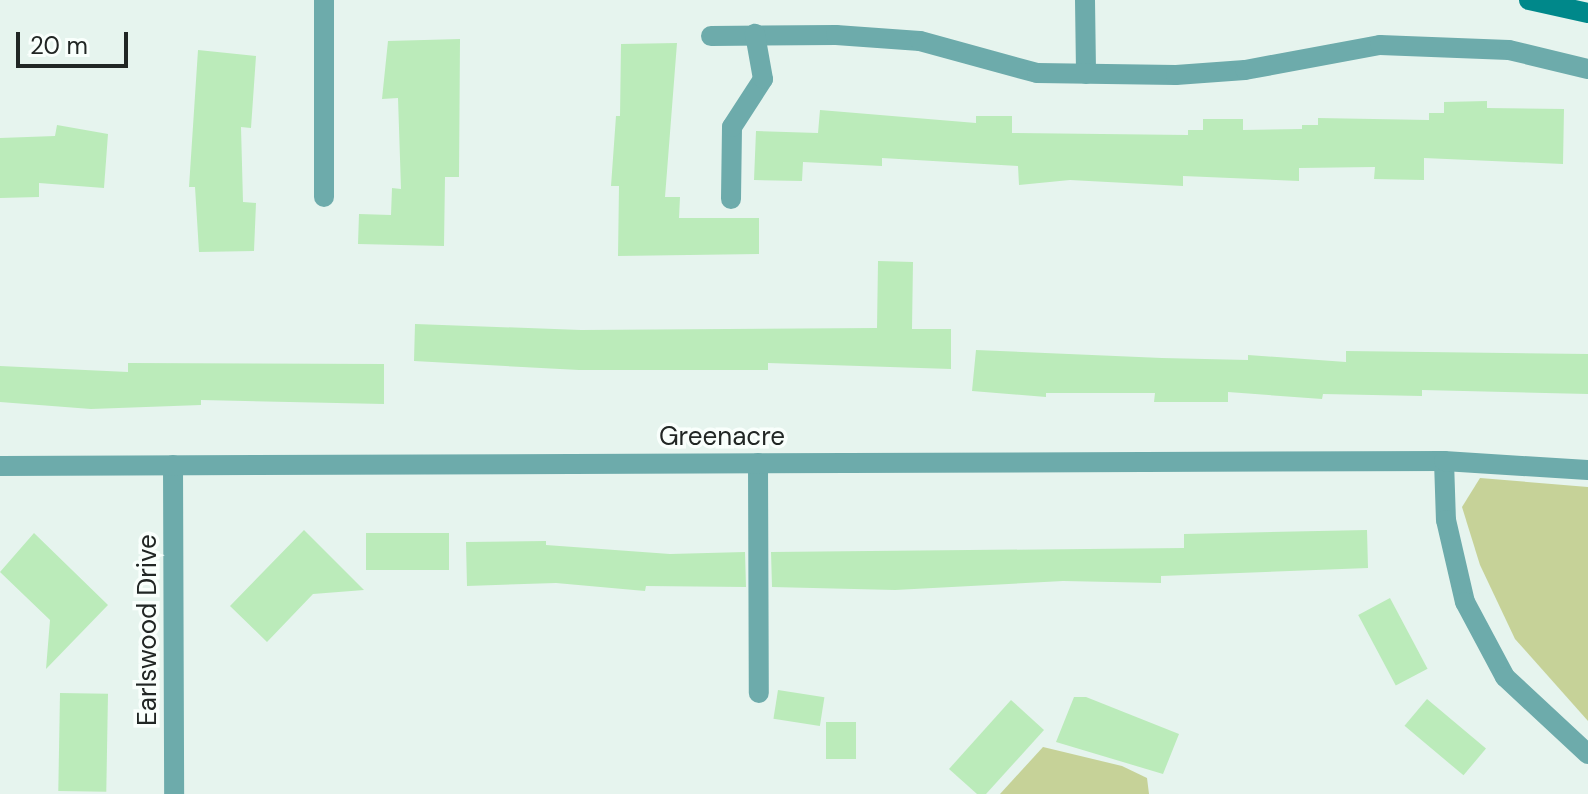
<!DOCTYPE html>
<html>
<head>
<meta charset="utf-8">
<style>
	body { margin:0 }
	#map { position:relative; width:1588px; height:794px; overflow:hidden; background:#e6f4ee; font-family:"DM Sans",sans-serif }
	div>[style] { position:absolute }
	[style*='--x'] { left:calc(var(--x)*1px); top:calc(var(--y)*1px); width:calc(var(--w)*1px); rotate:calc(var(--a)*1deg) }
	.green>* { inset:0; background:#c6d298 }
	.building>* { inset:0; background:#bbebba; transform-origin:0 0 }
	.lane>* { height:20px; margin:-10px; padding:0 10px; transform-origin:10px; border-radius:10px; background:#6dabab }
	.street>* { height:20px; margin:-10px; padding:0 10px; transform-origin:10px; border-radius:10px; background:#6dabab }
	.secondary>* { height:20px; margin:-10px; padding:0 10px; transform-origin:10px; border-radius:10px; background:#00888a }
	span { translate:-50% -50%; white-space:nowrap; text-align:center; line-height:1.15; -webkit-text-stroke:7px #f9fffc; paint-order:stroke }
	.street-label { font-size:26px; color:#212624 }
	.scale { position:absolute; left:16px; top:32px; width:112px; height:36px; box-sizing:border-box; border:4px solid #212624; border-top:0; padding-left:10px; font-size:24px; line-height:28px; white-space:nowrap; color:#212624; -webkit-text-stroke:6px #f9fffc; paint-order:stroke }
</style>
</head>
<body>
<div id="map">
	<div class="green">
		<div style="clip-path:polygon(1480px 478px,1588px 487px,1588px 721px,1515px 639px,1480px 565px,1462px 507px)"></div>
		<div style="clip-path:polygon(1043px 747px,1122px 766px,1147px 778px,1149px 794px,1000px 794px)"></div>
	</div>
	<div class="building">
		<div style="clip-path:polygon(460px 39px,459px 177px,445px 177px,444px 246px,358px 244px,359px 214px,391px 215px,392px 188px,401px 189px,398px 98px,382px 99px,388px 41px)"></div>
		<div style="clip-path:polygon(677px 43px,665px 197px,680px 197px,679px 218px,759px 218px,759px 254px,618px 256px,619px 186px,611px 186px,616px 116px,620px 116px,621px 44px)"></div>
		<div style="clip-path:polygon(198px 50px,256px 56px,251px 128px,241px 127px,243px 202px,256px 203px,254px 251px,199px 252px,195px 187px,189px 187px)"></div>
		<div style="clip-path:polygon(1487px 101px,1487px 108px,1564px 109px,1563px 164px,1424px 158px,1424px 180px,1374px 179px,1375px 167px,1299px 168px,1299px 181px,1183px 176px,1183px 186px,1070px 180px,1019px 185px,1018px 166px,882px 158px,882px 166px,803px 162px,802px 181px,754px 180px,756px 131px,818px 133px,820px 110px,976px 123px,976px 116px,1012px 116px,1012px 133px,1188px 135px,1188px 130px,1203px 130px,1203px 119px,1243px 119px,1243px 130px,1302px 129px,1302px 125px,1318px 125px,1318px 118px,1429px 120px,1429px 113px,1444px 113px,1444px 102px)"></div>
		<div style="clip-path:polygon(57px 125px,108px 134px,104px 188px,39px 183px,39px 197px,0 198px,0 138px,55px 136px)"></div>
		<div style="clip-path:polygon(878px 261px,913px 262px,912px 329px,951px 329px,951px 369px,768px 363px,768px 370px,579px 370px,414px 361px,415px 324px,581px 330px,877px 328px)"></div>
		<div style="clip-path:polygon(976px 350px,1162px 358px,1248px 360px,1248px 355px,1346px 362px,1346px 351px,1588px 354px,1588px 394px,1422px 390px,1422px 396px,1323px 394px,1322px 399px,1228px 392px,1228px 402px,1154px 402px,1155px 393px,1046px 393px,1046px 397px,972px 391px)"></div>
		<div style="clip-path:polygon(128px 363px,384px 364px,384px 404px,201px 400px,201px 405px,91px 409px,0 402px,0 366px,128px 372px)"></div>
		<div style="clip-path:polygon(304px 530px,364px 590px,313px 594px,267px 642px,230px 606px)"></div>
		<div style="clip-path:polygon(1367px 530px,1368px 568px,1161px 576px,1161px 583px,1063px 581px,895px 590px,772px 587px,771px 552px,1184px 548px,1184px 534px)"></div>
		<div style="clip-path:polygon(34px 533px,108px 605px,46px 669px,50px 620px,0 572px)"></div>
		<div style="left:449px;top:533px;width:37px;height:83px;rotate:90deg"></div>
		<div style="clip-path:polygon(546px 541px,546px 545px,670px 554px,745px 552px,746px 587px,646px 586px,645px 591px,556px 583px,467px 586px,466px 542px)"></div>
		<div style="left:1390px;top:598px;width:80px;height:36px;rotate:62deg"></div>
		<div style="left:778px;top:690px;width:47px;height:29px;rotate:9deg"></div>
		<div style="left:60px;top:693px;width:48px;height:98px;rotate:1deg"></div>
		<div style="clip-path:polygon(1074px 697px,1086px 697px,1179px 734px,1163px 774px,1056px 742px)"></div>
		<div style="left:1427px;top:699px;width:77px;height:35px;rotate:40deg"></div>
		<div style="clip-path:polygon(1011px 700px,1044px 730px,986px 794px,977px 794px,949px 769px)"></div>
		<div style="left:826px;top:722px;width:30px;height:37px"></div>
	</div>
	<div class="lane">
		<div style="--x:758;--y:463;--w:230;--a:89.8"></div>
	</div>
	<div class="street">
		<div style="--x:324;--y:0;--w:197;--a:90"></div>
		<div style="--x:1085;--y:0;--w:74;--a:89.2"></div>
		<div style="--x:711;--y:36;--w:125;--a:-0.5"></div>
		<div style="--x:836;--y:35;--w:84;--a:4.1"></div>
		<div style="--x:920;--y:41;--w:121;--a:15.3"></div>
		<div style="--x:1037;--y:73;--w:139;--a:0.8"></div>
		<div style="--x:1176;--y:75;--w:69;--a:-4.1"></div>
		<div style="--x:1245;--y:70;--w:137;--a:-10.5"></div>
		<div style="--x:1380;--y:45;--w:129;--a:2.2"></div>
		<div style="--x:1509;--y:50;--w:81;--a:13.5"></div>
		<div style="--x:731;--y:199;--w:72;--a:-89.2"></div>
		<div style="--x:732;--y:127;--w:57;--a:-57.1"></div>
		<div style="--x:763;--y:79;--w:46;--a:-100.1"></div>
		<div style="--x:1444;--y:461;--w:59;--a:88.1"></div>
		<div style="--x:1446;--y:520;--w:84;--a:77"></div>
		<div style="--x:1465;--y:602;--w:85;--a:61.9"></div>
		<div style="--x:1505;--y:677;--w:113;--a:42.9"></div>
		<div style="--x:173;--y:465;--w:329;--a:89.8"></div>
		<div style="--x:0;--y:466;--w:1444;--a:-0.2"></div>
		<div style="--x:1444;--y:461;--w:144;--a:3.6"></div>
	</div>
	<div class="secondary">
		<div style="--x:1529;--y:0;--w:60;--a:12.4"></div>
	</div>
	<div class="street-label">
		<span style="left:722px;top:437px">Greenacre</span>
		<span style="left:148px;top:630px;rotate:-90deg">Earlswood Drive</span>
	</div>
	<div class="scale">20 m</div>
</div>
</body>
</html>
